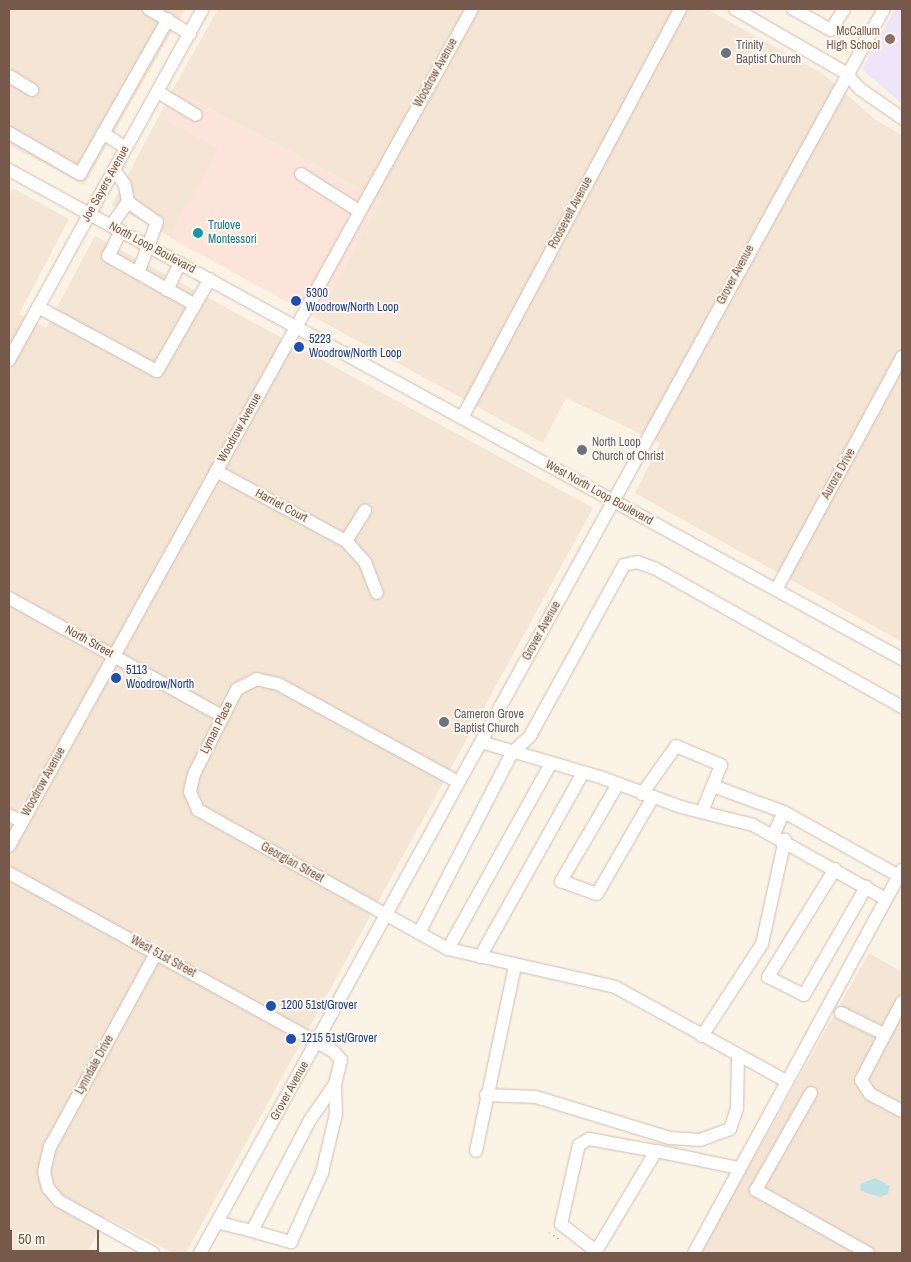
<!DOCTYPE html>
<html>
<head>
<meta charset="utf-8">
<style>
	body { margin:0 }
	#map { position:relative; width:911px; height:1262px; overflow:hidden; background:#fcf3e7; font-family:"Archivo Narrow",sans-serif }
	div>[style] { position:absolute }
	[style*='--x'] { left:calc(var(--x)*1px); top:calc(var(--y)*1px); width:calc(var(--w)*1px); rotate:calc(var(--a)*1deg) }
	.residential>* { inset:0; background:#f4e5d5; transform-origin:0 0 }
	.commercial>* { inset:0; background:#fce4db }
	.education>* { inset:0; background:#f0e4f9 }
	.water>* { inset:0; background:#bbe1e6 }
	.path>* { height:2px; margin-top:-1px; transform-origin:0; background:repeating-linear-gradient(90deg,#d6b4a2 0 1px,transparent 0 5px) }
	.roads { filter:drop-shadow(0 0 1px #d0bdaf) drop-shadow(0 0 1px #d0bdaf) }
	.minor>* { height:12px; margin:-6px; padding:0 6px; transform-origin:6px; border-radius:6px; background:#fff }
	.dots>* { width:14px; height:14px; translate:-50% -50%; box-sizing:border-box; border:2px solid #fff7ed; border-radius:50% }
	span { translate:-50% -50%; white-space:nowrap; text-align:center; line-height:1.15; -webkit-text-stroke:4px #fff7ed; paint-order:stroke }
	.education-label { font-size:12px; color:#785e54 }
	.right { translate:-100% -50%; text-align:right }
	.worship-label { font-size:12px; color:#5b616d }
	.left { translate:0 -50%; text-align:left }
	.street-label { font-size:12px; color:#76594b }
	.culture-label { font-size:12px; color:#0d838f }
	.transit-label { font-size:12px; color:#164399 }
	.frame { position:absolute; inset:0; border:10px solid #76594b; pointer-events:none }
	.scale { position:absolute; left:10px; top:1230px; width:89px; height:22px; box-sizing:border-box; border:2px solid #76594b; border-top:0; padding-left:6px; font-size:15px; line-height:18px; white-space:nowrap; color:#76594b; -webkit-text-stroke:4px #fff7ed; paint-order:stroke }
</style>
</head>
<body>
<div id="map">
	<div class="residential">
		<div style="clip-path:polygon(9px 9px,185px 9px,84px 185px,9px 145px)"></div>
		<div style="clip-path:polygon(218px 9px,707px 9px,823px 74px,876px 120px,902px 135px,902px 642px,635px 493px,660px 443px,566px 398px,543px 443px,316px 318px,381px 200px,173px 89px)"></div>
		<div style="left:159px;top:116px;width:68px;height:101px;rotate:28deg"></div>
		<div style="clip-path:polygon(13px 188px,69px 219px,19px 314px,46px 328px,95px 236px,593px 508px,186px 1253px,173px 1253px,106px 1217px,87px 1253px,9px 1253px,9px 196px)"></div>
		<div style="clip-path:polygon(869px 953px,902px 972px,902px 1253px,700px 1253px)"></div>
	</div>
	<div class="commercial">
		<div style="clip-path:polygon(173px 89px,381px 200px,316px 318px,169px 237px,219px 148px,159px 116px)"></div>
	</div>
	<div class="education">
		<div style="clip-path:polygon(895px 9px,902px 9px,902px 104px,862px 69px)"></div>
	</div>
	<div class="water">
		<div style="clip-path:polygon(875px 1178px,890px 1186px,888px 1194px,880px 1197px,861px 1191px,860px 1184px)"></div>
	</div>
	<div class="path">
		<div style="--x:549;--y:1233;--w:15;--a:32"></div>
	</div>
	<div class="roads">
		<div class="minor">
			<div style="--x:149;--y:9;--w:48;--a:31.4"></div>
			<div style="--x:735;--y:9;--w:128;--a:30"></div>
			<div style="--x:846;--y:73;--w:21;--a:49"></div>
			<div style="--x:860;--y:89;--w:51;--a:34.6"></div>
			<div style="--x:793;--y:9;--w:43;--a:28.9"></div>
			<div style="--x:831;--y:30;--w:25;--a:-58"></div>
			<div style="--x:9;--y:76;--w:27;--a:31"></div>
			<div style="--x:158;--y:92;--w:44;--a:31.2"></div>
			<div style="--x:9;--y:133;--w:82;--a:30"></div>
			<div style="--x:80;--y:174;--w:178;--a:-60.4"></div>
			<div style="--x:103;--y:133;--w:27;--a:33"></div>
			<div style="--x:9;--y:170;--w:1018;--a:28.7"></div>
			<div style="--x:114;--y:170;--w:19;--a:54"></div>
			<div style="--x:125;--y:185;--w:17;--a:80"></div>
			<div style="--x:301;--y:174;--w:69;--a:32.5"></div>
			<div style="--x:111;--y:226;--w:29;--a:-55"></div>
			<div style="--x:128;--y:202;--w:35;--a:35"></div>
			<div style="--x:157;--y:222;--w:54;--a:110.4"></div>
			<div style="--x:121;--y:231;--w:28;--a:117"></div>
			<div style="--x:108;--y:256;--w:100;--a:29.4"></div>
			<div style="--x:167;--y:290;--w:30;--a:-64"></div>
			<div style="--x:38;--y:307;--w:135;--a:28.3"></div>
			<div style="--x:157;--y:371;--w:106;--a:-60.1"></div>
			<div style="--x:9;--y:360;--w:401;--a:-61.1"></div>
			<div style="--x:462;--y:418;--w:463;--a:-61.9"></div>
			<div style="--x:216;--y:471;--w:148;--a:28.3"></div>
			<div style="--x:346;--y:541;--w:28;--a:48"></div>
			<div style="--x:365;--y:562;--w:33;--a:69"></div>
			<div style="--x:346;--y:541;--w:36;--a:-58"></div>
			<div style="--x:776;--y:590;--w:265;--a:-61.6"></div>
			<div style="--x:9;--y:598;--w:244;--a:29"></div>
			<div style="--x:481;--y:742;--w:124;--a:16.4"></div>
			<div style="--x:600;--y:777;--w:86;--a:20.3"></div>
			<div style="--x:681;--y:807;--w:74;--a:14"></div>
			<div style="--x:753;--y:825;--w:152;--a:29.1"></div>
			<div style="--x:458;--y:782;--w:205;--a:-151.4"></div>
			<div style="--x:278;--y:684;--w:22;--a:-167"></div>
			<div style="--x:257;--y:679;--w:22;--a:153"></div>
			<div style="--x:237;--y:689;--w:95;--a:116.8"></div>
			<div style="--x:194;--y:774;--w:18;--a:103"></div>
			<div style="--x:190;--y:792;--w:20;--a:66"></div>
			<div style="--x:198;--y:810;--w:286;--a:29.1"></div>
			<div style="--x:448;--y:949;--w:171;--a:12.8"></div>
			<div style="--x:615;--y:987;--w:195;--a:28.8"></div>
			<div style="--x:618;--y:784;--w:113;--a:120.4"></div>
			<div style="--x:561;--y:881;--w:38;--a:20"></div>
			<div style="--x:597;--y:894;--w:112;--a:-60"></div>
			<div style="--x:713;--y:786;--w:76;--a:20.1"></div>
			<div style="--x:784;--y:812;--w:132;--a:29.1"></div>
			<div style="--x:642;--y:794;--w:59;--a:-54.7"></div>
			<div style="--x:676;--y:746;--w:49;--a:22.9"></div>
			<div style="--x:721;--y:765;--w:51;--a:112"></div>
			<div style="--x:9;--y:815;--w:15;--a:28"></div>
			<div style="--x:774;--y:834;--w:24;--a:-66"></div>
			<div style="--x:9;--y:846;--w:957;--a:-61.05"></div>
			<div style="--x:835;--y:869;--w:127;--a:121.8"></div>
			<div style="--x:768;--y:977;--w:40;--a:26.6"></div>
			<div style="--x:804;--y:995;--w:125;--a:-60.1"></div>
			<div style="--x:9;--y:873;--w:371;--a:28.8"></div>
			<div style="--x:334;--y:1052;--w:11;--a:49"></div>
			<div style="--x:341;--y:1060;--w:25;--a:104"></div>
			<div style="--x:335;--y:1084;--w:44;--a:124.8"></div>
			<div style="--x:310;--y:1120;--w:125;--a:117.6"></div>
			<div style="--x:252;--y:1231;--w:36;--a:-166"></div>
			<div style="--x:419;--y:933;--w:203;--a:-62.7"></div>
			<div style="--x:512;--y:753;--w:25;--a:-43"></div>
			<div style="--x:530;--y:736;--w:195;--a:-61.2"></div>
			<div style="--x:624;--y:565;--w:13;--a:-13"></div>
			<div style="--x:637;--y:562;--w:20;--a:20"></div>
			<div style="--x:656;--y:569;--w:282;--a:29.3"></div>
			<div style="--x:448;--y:949;--w:210;--a:-61"></div>
			<div style="--x:480;--y:957;--w:211;--a:-60.8"></div>
			<div style="--x:902;--y:1002;--w:88;--a:117.7"></div>
			<div style="--x:861;--y:1080;--w:17;--a:57"></div>
			<div style="--x:870;--y:1094;--w:36;--a:28"></div>
			<div style="--x:841;--y:1013;--w:48;--a:26"></div>
			<div style="--x:702;--y:1036;--w:110;--a:-56.9"></div>
			<div style="--x:762;--y:944;--w:107;--a:-77.6"></div>
			<div style="--x:811;--y:1093;--w:112;--a:119.6"></div>
			<div style="--x:756;--y:1190;--w:129;--a:29.4"></div>
			<div style="--x:486;--y:1095;--w:50;--a:2.3"></div>
			<div style="--x:536;--y:1097;--w:140;--a:17"></div>
			<div style="--x:670;--y:1138;--w:30;--a:4"></div>
			<div style="--x:700;--y:1140;--w:32;--a:-20"></div>
			<div style="--x:730;--y:1129;--w:21;--a:-71"></div>
			<div style="--x:737;--y:1109;--w:54;--a:-88.9"></div>
			<div style="--x:476;--y:1151;--w:189;--a:-78.1"></div>
			<div style="--x:252;--y:1231;--w:41;--a:15.8"></div>
			<div style="--x:291;--y:1242;--w:76;--a:-65.8"></div>
			<div style="--x:322;--y:1173;--w:61;--a:-76.7"></div>
			<div style="--x:336;--y:1114;--w:30;--a:-92"></div>
			<div style="--x:596;--y:1251;--w:44;--a:-142.4"></div>
			<div style="--x:561;--y:1224;--w:81;--a:-77.2"></div>
			<div style="--x:579;--y:1145;--w:12;--a:-31"></div>
			<div style="--x:589;--y:1139;--w:68;--a:10.2"></div>
			<div style="--x:153;--y:1253;--w:107;--a:-151"></div>
			<div style="--x:59;--y:1201;--w:17;--a:-130"></div>
			<div style="--x:48;--y:1188;--w:16;--a:-104"></div>
			<div style="--x:44;--y:1172;--w:26;--a:-77"></div>
			<div style="--x:50;--y:1147;--w:221;--a:-61.3"></div>
			<div style="--x:200;--y:1253;--w:1420;--a:-61.2"></div>
			<div style="--x:595;--y:1253;--w:119;--a:-59.1"></div>
			<div style="--x:656;--y:1151;--w:85;--a:11.6"></div>
			<div style="--x:694;--y:1253;--w:436;--a:-61.5"></div>
		</div>
	</div>
	<div class="dots">
		<div style="left:890px;top:39px;background:#8d6e63"></div>
		<div style="left:726px;top:53px;background:#6b7280"></div>
		<div style="left:198px;top:233px;background:#0f9aa8"></div>
		<div style="left:296px;top:301px;background:#1a4fb4"></div>
		<div style="left:299px;top:347px;background:#1a4fb4"></div>
		<div style="left:582px;top:450px;background:#6b7280"></div>
		<div style="left:116px;top:678px;background:#1a4fb4"></div>
		<div style="left:444px;top:722px;background:#6b7280"></div>
		<div style="left:271px;top:1006px;background:#1a4fb4"></div>
		<div style="left:291px;top:1039px;background:#1a4fb4"></div>
	</div>
	<div class="education-label">
		<span class="right" style="left:880px;top:39px">McCallum<br>High School</span>
	</div>
	<div class="worship-label">
		<span class="left" style="left:736px;top:53px">Trinity<br>Baptist Church</span>
		<span class="left" style="left:592px;top:450px">North Loop<br>Church of Christ</span>
		<span class="left" style="left:454px;top:722px">Cameron Grove<br>Baptist Church</span>
	</div>
	<div class="street-label">
		<span style="left:436px;top:73px;rotate:-61deg">Woodrow Avenue</span>
		<span style="left:106px;top:184px;rotate:-61deg">Joe Sayers Avenue</span>
		<span style="left:571px;top:213px;rotate:-62deg">Roosevelt Avenue</span>
		<span style="left:152px;top:248px;rotate:28deg">North Loop Boulevard</span>
		<span style="left:736px;top:275px;rotate:-62deg">Grover Avenue</span>
		<span style="left:240px;top:428px;rotate:-61deg">Woodrow Avenue</span>
		<span style="left:839px;top:474px;rotate:-61deg">Aurora Drive</span>
		<span style="left:599px;top:493px;rotate:29deg">West North Loop Boulevard</span>
		<span style="left:281px;top:506px;rotate:28deg">Harriet Court</span>
		<span style="left:542px;top:631px;rotate:-61deg">Grover Avenue</span>
		<span style="left:89px;top:642px;rotate:29deg">North Street</span>
		<span style="left:217px;top:728px;rotate:-63deg">Lyman Place</span>
		<span style="left:44px;top:782px;rotate:-61deg">Woodrow Avenue</span>
		<span style="left:292px;top:863px;rotate:29deg">Georgian Street</span>
		<span style="left:163px;top:957px;rotate:29deg">West 51st Street</span>
		<span style="left:95px;top:1065px;rotate:-61deg">Lynndale Drive</span>
		<span style="left:290px;top:1091px;rotate:-61deg">Grover Avenue</span>
	</div>
	<div class="culture-label">
		<span class="left" style="left:208px;top:233px">Trulove<br>Montessori</span>
	</div>
	<div class="transit-label">
		<span class="left" style="left:306px;top:301px">5300<br>Woodrow/North Loop</span>
		<span class="left" style="left:309px;top:347px">5223<br>Woodrow/North Loop</span>
		<span class="left" style="left:126px;top:678px">5113<br>Woodrow/North</span>
		<span class="left" style="left:281px;top:1006px">1200 51st/Grover</span>
		<span class="left" style="left:301px;top:1039px">1215 51st/Grover</span>
	</div>
	<div class="frame"></div>
	<div class="scale">50 m</div>
</div>
</body>
</html>
